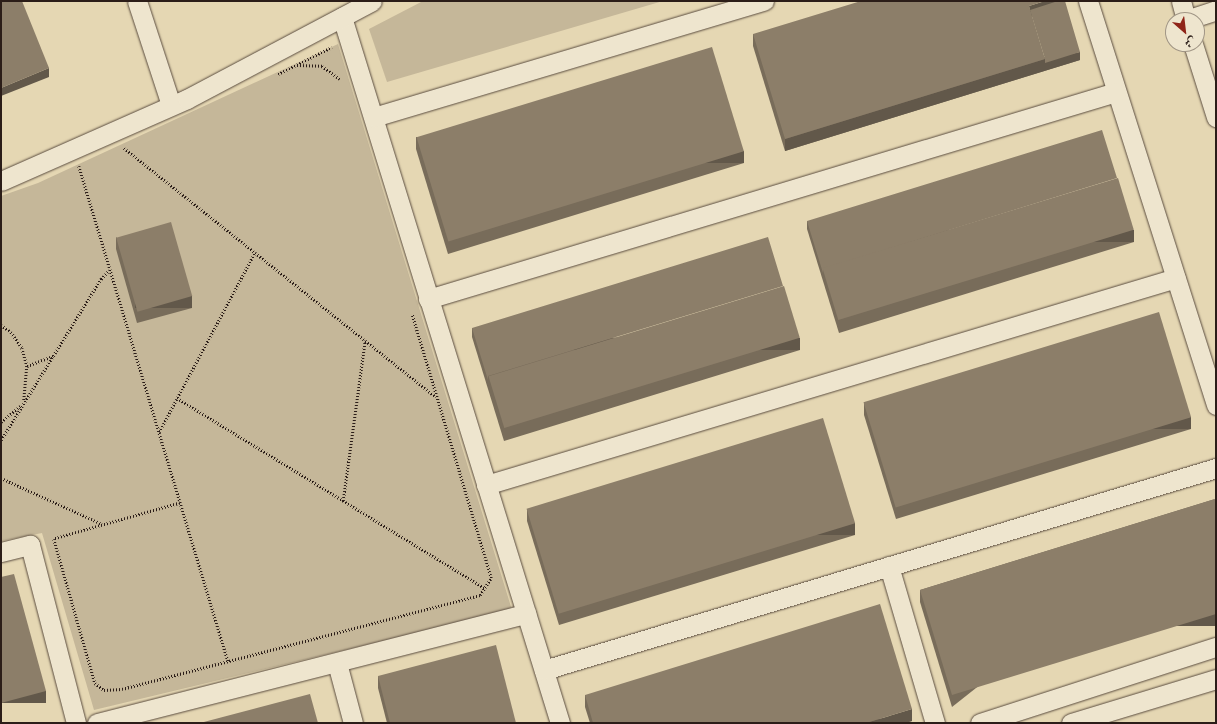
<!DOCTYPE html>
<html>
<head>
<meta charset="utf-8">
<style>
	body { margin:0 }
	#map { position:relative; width:1217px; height:724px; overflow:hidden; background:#e5d7b3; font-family:"Sorts Mill Goudy",Amiri,serif }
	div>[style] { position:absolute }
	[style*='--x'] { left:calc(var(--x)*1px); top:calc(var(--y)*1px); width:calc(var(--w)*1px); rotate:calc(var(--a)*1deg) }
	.green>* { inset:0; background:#c5b799 }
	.path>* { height:2.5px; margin-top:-1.25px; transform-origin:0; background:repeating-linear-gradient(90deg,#2b1d18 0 1px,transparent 0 3px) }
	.roads { filter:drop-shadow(0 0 1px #5a4c3f) drop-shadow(0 0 1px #5a4c3f) }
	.minor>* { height:19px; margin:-9.5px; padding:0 9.5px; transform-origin:9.5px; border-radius:9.5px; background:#eee5ce }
	.wall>* { inset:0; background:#786c5a }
	.shaded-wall>* { inset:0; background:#62584a; transform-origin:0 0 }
	.building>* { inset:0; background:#8c7e69; transform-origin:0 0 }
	span { translate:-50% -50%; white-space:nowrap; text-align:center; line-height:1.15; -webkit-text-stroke:3px #eee5ce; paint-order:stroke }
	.frame { position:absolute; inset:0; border:2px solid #2b1d18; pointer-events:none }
	.north { position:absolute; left:1165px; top:12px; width:40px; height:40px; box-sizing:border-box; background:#eee5ce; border:1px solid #a09585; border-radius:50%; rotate:152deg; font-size:11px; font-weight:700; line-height:16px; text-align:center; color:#2b1d18 }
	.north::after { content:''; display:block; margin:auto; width:14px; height:18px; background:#8f2418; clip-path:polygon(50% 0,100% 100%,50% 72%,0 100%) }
</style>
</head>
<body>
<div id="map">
	<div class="green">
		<div style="clip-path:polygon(423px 1px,663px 1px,387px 82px,369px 29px)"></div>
		<div style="clip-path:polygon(338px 44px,512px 610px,94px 710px,42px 533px,1px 541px,1px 196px,38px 183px)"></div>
	</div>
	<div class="path">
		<div style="--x:297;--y:65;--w:25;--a:2"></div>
		<div style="--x:322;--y:66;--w:22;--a:36"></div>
		<div style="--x:278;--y:74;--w:60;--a:-26.6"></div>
		<div style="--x:124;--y:148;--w:399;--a:38.6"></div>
		<div style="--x:79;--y:166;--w:517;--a:73.25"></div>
		<div style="--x:1;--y:325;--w:12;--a:35"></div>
		<div style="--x:11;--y:332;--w:19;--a:55"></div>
		<div style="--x:22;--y:348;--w:19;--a:74"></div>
		<div style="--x:27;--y:366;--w:35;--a:95"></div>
		<div style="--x:27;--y:366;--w:28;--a:-21"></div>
		<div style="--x:177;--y:398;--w:362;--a:31.7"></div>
		<div style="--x:1;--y:422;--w:25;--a:-40"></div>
		<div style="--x:159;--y:432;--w:204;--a:-61.9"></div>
		<div style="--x:1;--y:440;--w:190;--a:-58.2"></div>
		<div style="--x:101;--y:279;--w:12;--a:-48"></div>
		<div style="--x:1;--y:478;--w:111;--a:24.5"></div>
		<div style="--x:343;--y:501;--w:162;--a:-82.2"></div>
		<div style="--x:180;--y:503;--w:131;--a:164.1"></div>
		<div style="--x:54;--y:539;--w:150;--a:74.1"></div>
		<div style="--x:95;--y:683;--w:11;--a:38"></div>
		<div style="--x:104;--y:690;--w:18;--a:-3"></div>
		<div style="--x:122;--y:689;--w:370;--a:-14.7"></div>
		<div style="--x:480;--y:595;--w:20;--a:-57"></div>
		<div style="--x:491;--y:578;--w:275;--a:-106.7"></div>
	</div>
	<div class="roads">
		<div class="minor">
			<div style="--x:137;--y:1;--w:109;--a:71.9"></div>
			<div style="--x:1088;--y:1;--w:424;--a:72.4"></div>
			<div style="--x:1181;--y:1;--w:20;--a:75"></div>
			<div style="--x:342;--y:17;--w:739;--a:72.84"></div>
			<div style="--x:1186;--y:20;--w:32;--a:-18"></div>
			<div style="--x:1193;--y:44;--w:77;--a:72.5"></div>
			<div style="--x:374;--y:117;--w:407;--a:-16.6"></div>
			<div style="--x:1;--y:181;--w:203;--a:-23.8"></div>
			<div style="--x:187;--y:99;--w:209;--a:-27.9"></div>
			<div style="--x:428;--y:299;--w:718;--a:-16.75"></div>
			<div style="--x:486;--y:485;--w:720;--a:-16.7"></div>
			<div style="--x:1;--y:552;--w:30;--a:-14"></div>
			<div style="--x:30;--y:545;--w:184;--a:75.5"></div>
			<div style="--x:889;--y:566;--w:164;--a:73.7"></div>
			<div style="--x:337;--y:663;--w:62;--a:75.1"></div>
			<div style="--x:544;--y:670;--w:702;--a:-16.73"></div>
			<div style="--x:97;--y:723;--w:443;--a:-14.3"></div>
			<div style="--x:980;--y:723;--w:248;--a:-17.9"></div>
			<div style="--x:1071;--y:723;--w:152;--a:-16.9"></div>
		</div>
	</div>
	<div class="wall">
		<div style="clip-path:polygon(753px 34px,1080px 60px,785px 151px,753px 46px)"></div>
		<div style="clip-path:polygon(416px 137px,744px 163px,448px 254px,416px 149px)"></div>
		<div style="clip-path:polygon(807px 221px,1134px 242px,839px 333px,807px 229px)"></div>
		<div style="clip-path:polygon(116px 237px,192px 308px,137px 323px,116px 249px)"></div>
		<div style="clip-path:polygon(472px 328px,800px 350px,504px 441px,472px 337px)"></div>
		<div style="clip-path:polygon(864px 403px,1191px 429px,896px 519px,864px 415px)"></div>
		<div style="clip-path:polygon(1215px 499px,952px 707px,920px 602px,920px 590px)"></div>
		<div style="clip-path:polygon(527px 509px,855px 535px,559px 625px,527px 521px)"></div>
		<div style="clip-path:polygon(378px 676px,516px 723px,387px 723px,378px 688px)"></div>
		<div style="clip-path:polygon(585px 695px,912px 721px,905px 723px,590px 723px,585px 707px)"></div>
	</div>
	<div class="shaded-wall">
		<div style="clip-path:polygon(1045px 1px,1064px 1px,1031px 17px,1029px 6px)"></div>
		<div style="clip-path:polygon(1080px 52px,1080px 60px,785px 151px,785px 139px,1045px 59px)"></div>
		<div style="clip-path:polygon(49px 68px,49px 77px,1px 96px,1px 88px)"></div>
		<div style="left:744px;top:151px;width:12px;height:310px;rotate:90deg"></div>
		<div style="left:1134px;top:230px;width:12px;height:309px;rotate:90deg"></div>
		<div style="left:192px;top:296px;width:12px;height:57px;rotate:90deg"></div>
		<div style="left:800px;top:338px;width:12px;height:310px;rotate:90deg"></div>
		<div style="left:1191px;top:417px;width:12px;height:308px;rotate:90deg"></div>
		<div style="left:855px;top:523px;width:12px;height:309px;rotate:90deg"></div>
		<div style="left:1216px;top:614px;width:12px;height:276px;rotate:90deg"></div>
		<div style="left:46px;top:691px;width:12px;height:47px;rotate:90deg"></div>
		<div style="clip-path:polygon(912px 709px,912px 721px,905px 723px,866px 723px)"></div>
	</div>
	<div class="building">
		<div style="clip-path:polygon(1px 1px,22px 1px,49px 68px,1px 88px)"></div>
		<div style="clip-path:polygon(861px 1px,1045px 1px,1029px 6px,1045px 59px,785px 139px,753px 34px)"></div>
		<div style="clip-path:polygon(1058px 1px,1065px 1px,1080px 52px,1045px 63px,1045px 59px,1030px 10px)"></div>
		<div style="left:712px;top:47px;width:109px;height:309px;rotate:73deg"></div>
		<div style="clip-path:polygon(1102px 130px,1117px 178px,823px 269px,823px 273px,807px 221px)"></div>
		<div style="left:1118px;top:178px;width:54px;height:309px;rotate:73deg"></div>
		<div style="left:171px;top:222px;width:77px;height:57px;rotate:74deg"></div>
		<div style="clip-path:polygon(768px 237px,783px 286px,488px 376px,488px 380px,472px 328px)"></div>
		<div style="left:784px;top:286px;width:54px;height:309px;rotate:73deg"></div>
		<div style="left:1159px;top:312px;width:110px;height:309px;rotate:73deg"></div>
		<div style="left:823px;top:418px;width:110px;height:310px;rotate:73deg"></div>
		<div style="clip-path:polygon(1215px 499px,1216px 502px,1216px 614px,952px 695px,920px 590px)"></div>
		<div style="clip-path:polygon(14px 574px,46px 691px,1px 703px,1px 577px)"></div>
		<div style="clip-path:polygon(880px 604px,912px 709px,866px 723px,593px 723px,585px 695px)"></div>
		<div style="clip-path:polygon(496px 645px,516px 723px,390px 723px,378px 676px)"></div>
		<div style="clip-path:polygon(310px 694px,318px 723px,200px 723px)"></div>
	</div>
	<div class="frame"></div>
	<div class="north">ش</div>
</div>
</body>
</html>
